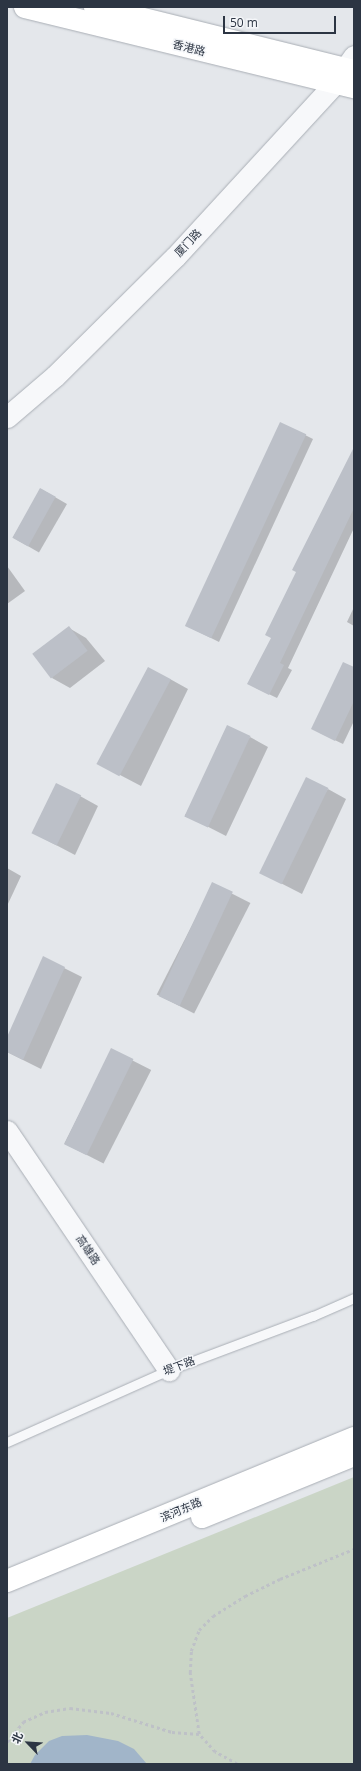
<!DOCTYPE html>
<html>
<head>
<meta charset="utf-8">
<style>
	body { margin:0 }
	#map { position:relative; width:361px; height:1771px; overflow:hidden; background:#e4e7eb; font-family:"Open Sans","Noto Sans SC",sans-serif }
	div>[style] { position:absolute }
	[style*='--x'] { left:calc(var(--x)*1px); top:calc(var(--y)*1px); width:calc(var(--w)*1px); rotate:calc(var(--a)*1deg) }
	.green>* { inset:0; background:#cad5c6 }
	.water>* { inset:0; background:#a1b5c9 }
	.shadow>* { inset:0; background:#0003; transform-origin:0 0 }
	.building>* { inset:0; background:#bcc0c8; transform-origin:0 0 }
	.path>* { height:2.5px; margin-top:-1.25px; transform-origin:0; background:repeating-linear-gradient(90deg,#bec1c7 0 3px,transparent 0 6px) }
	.roads { filter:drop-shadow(0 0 1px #a9aeb5) drop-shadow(0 0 1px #a9aeb5) }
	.service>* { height:9px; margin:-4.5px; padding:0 4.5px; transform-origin:4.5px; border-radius:4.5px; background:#f7f8fa }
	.tertiary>* { height:21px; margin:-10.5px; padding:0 10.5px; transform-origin:10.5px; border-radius:10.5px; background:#f7f8fa }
	.secondary>* { height:22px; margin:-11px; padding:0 11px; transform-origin:11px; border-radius:11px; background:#fff }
	.primary>* { height:22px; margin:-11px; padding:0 11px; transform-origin:11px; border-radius:11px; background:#fff }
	span { translate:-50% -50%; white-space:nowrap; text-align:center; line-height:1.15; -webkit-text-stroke:3px #f4f6f9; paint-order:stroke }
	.street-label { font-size:11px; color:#2c3543 }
	.frame { position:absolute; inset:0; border:8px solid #2c3543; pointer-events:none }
	.north { position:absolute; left:8px; top:1723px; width:40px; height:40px; -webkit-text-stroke:3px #f4f6f9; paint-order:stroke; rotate:295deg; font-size:11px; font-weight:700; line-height:16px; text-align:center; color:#2c3543 }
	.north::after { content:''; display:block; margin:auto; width:14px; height:18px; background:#2c3543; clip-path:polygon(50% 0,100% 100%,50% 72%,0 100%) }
	.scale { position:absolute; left:223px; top:16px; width:113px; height:18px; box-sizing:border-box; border:2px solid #2c3543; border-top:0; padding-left:5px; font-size:12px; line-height:14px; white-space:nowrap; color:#2c3543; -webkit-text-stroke:3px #f4f6f9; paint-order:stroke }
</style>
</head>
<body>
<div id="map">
	<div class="green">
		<div style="clip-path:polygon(354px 1477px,354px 1764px,7px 1764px,7px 1618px)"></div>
	</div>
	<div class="water">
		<div style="clip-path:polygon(87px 1735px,118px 1741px,134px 1749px,147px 1764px,30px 1764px,35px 1755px,49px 1741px,62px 1736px)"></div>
	</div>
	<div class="shadow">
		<div style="clip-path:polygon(305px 435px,313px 439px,219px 642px,187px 626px)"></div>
		<div style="clip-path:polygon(354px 449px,354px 528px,288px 668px,292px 670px,277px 698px,256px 688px,272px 638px)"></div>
		<div style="left:41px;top:489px;width:30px;height:56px;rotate:30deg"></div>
		<div style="clip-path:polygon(7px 566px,25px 591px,7px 604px)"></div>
		<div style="clip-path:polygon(354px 607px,354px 626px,347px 622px)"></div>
		<div style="clip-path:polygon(69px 628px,86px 638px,105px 661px,70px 688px,52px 678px)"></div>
		<div style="clip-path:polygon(354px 668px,354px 721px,343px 744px,320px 733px)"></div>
		<div style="clip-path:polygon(170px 679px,188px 689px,141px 786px,101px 765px)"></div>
		<div style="clip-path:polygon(250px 737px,268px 747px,226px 836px,185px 815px)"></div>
		<div style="clip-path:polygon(328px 789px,346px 799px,302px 894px,263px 874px)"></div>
		<div style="clip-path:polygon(80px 796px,98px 806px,75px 855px,33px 833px)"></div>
		<div style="clip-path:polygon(7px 868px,21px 876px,7px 906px)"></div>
		<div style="left:213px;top:884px;width:42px;height:124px;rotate:27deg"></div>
		<div style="clip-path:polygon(44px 958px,82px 977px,41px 1069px,7px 1052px,7px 1039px)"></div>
		<div style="left:112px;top:1050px;width:44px;height:105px;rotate:27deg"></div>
	</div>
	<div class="building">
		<div style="left:280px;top:422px;width:29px;height:225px;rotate:25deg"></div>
		<div style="clip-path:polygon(354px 447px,354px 508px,280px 663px,284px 665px,269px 695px,247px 684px,271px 638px,265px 635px,296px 572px,292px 570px)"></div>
		<div style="left:40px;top:488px;width:18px;height:57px;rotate:29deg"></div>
		<div style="left:69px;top:626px;width:31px;height:46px;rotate:53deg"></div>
		<div style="clip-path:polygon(343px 662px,354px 667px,354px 701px,335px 741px,311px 729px)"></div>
		<div style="left:148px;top:667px;width:26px;height:110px;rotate:28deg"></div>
		<div style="left:227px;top:725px;width:26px;height:101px;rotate:25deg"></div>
		<div style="left:306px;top:777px;width:25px;height:107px;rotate:26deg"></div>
		<div style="left:56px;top:783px;width:28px;height:56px;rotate:26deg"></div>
		<div style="left:212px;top:882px;width:23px;height:126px;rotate:25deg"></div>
		<div style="clip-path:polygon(43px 956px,65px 967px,23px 1060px,7px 1052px,7px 1037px)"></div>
		<div style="left:111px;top:1048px;width:25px;height:107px;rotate:26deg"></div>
	</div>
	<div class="path">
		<div style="--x:7;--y:1742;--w:26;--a:-51"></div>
		<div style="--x:23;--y:1722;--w:24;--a:-24"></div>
		<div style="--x:45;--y:1712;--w:25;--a:-9"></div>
		<div style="--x:70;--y:1708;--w:41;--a:7"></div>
		<div style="--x:111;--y:1713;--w:64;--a:17.3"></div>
		<div style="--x:172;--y:1732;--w:27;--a:4"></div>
		<div style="--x:237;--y:1764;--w:25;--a:-151"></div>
		<div style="--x:215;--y:1752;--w:24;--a:-132"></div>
		<div style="--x:199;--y:1734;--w:62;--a:-98.4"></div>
		<div style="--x:190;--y:1673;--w:22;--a:-87"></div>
		<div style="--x:191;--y:1651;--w:22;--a:-69"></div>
		<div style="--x:199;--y:1630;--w:20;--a:-45"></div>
		<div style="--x:213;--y:1616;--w:38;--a:-32"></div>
		<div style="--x:245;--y:1596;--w:39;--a:-26"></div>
		<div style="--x:280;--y:1579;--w:80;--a:-22.1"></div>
	</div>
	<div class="roads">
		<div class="service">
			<div style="--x:7;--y:1442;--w:177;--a:-24"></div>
			<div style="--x:169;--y:1370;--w:154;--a:-20.6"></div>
			<div style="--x:313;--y:1316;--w:45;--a:-23.7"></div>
		</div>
		<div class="tertiary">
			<div style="--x:7;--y:417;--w:63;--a:-40.5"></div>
			<div style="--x:55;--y:376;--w:169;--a:-44.8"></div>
			<div style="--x:175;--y:257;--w:236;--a:-47.4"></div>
			<div style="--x:335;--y:83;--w:33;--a:-55"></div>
			<div style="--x:7;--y:1131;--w:289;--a:55.9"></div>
		</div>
		<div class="secondary">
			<div style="--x:25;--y:7;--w:339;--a:13.7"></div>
			<div style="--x:95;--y:7;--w:267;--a:13.9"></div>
		</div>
		<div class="primary">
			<div style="--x:202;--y:1517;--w:164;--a:-22.2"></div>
			<div style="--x:7;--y:1581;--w:375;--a:-22.4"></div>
		</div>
	</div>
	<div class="street-label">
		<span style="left:189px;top:48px;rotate:14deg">香港路</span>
		<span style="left:188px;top:243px;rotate:-47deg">厦门路</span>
		<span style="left:88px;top:1250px;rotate:56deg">高雄路</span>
		<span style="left:179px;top:1366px;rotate:-21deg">堤下路</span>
		<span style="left:181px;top:1510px;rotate:-23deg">滨河东路</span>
	</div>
	<div class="frame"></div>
	<div class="north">北</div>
	<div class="scale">50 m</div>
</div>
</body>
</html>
